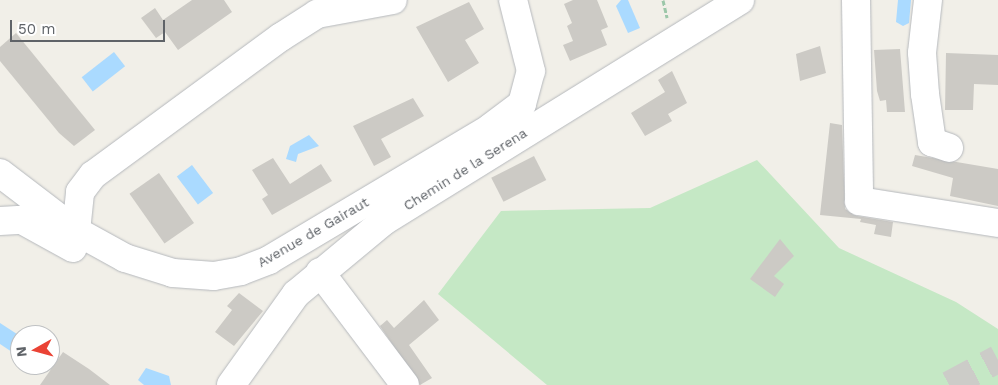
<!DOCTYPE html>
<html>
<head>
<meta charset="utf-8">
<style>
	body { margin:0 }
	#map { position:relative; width:998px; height:385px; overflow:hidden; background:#f1efe8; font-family:"Work Sans",sans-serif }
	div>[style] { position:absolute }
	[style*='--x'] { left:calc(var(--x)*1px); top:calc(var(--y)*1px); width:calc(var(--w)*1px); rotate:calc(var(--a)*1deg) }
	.green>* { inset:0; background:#c5e8c5 }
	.water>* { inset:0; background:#aadaff; transform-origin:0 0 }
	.building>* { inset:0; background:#cccac5; transform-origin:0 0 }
	.highway-tunnel>* { height:28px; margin-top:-14px; transform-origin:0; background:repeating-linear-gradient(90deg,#ccccc8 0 28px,transparent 0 42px) }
	.path>* { height:3px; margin-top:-1.5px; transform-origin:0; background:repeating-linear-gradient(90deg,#9cc7a9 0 5px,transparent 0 7.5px) }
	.roads { filter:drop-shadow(0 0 1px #b5b8bc) drop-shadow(0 0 1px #b5b8bc) }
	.minor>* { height:28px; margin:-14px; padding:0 14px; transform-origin:14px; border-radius:14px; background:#fff }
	span { translate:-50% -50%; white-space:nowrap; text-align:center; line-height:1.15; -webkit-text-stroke:4.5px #fff; paint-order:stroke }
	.street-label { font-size:14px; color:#5f6368 }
	.north { position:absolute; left:10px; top:325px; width:50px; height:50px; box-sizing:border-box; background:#fff; border:1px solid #bfc1c3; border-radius:50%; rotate:263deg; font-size:14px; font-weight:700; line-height:20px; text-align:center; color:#5f6368 }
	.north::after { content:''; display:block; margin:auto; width:18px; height:22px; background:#ea4335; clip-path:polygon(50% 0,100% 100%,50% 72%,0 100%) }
	.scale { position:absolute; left:10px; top:20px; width:155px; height:22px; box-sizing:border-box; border:2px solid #5f6368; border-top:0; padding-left:6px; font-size:15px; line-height:18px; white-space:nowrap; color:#5f6368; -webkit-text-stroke:4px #fff; paint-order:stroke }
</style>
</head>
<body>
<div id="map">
	<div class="green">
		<div style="clip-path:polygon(757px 160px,839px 248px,956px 302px,998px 329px,998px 385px,547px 385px,438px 294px,501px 211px,650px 208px)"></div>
	</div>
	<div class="water">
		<div style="clip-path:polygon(621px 0,628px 0,640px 28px,628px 33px,616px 6px)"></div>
		<div style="clip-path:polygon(898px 0,911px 0,909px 23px,903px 26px,896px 22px)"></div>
		<div style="left:114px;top:52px;width:18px;height:41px;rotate:52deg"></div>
		<div style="clip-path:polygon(309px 135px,319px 146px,298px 154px,296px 162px,286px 159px,290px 146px)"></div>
		<div style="left:192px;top:165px;width:35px;height:19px;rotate:53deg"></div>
		<div style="clip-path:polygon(0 323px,20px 336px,15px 354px,0 344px)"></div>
		<div style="clip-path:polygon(146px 368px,169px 376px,171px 385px,144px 385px,138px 380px)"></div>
	</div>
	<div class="building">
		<div style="clip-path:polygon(192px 0,224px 0,232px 12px,178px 50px,165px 32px,156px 38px,141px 18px,155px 8px,163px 20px)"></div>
		<div style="clip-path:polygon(573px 0,597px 0,608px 27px,601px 30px,607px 45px,570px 61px,563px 45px,573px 41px,567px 26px,572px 23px,564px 4px)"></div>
		<div style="clip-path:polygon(469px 2px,484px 29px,465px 40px,479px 63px,448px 82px,416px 27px)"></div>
		<div style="clip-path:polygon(16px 33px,95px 130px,78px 143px,74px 146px,59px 133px,0 61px,0 47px)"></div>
		<div style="clip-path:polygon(820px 46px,826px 73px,800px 81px,796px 54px)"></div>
		<div style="clip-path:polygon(900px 49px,905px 112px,887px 112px,886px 100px,880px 101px,877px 91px,874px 50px)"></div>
		<div style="clip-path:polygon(946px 53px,998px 55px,998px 85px,974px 84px,973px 110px,945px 110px)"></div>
		<div style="clip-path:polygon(672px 71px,687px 103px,668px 114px,672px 121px,645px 136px,631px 113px,665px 92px,658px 80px)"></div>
		<div style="clip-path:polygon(413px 98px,424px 116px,381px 139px,391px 157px,374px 166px,353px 126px)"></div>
		<div style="clip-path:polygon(830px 123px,842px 125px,845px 209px,857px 216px,893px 222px,891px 237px,874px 234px,876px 225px,860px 222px,861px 219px,820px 215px)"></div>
		<div style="clip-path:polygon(915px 155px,998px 169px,998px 206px,950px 196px,953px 178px,912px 166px)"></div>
		<div style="left:534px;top:156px;width:27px;height:48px;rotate:63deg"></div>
		<div style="clip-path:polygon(273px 158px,290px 184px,321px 164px,332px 181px,272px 215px,262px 199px,268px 195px,252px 170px)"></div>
		<div style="left:159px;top:173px;width:61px;height:36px;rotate:55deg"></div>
		<div style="clip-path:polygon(780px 239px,794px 256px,774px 276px,784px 284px,775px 297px,750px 279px)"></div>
		<div style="clip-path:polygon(239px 293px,263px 311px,234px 346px,215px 332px,232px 310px,227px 306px)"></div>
		<div style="clip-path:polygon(424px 300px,439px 320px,409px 345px,432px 378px,420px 385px,380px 326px,387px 320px,394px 328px)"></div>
		<div style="clip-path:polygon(63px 352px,89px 369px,110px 385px,40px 385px)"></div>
	</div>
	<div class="highway-tunnel">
		<div style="--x:949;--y:385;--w:55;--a:-28"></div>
	</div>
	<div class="path">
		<div style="--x:663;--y:0;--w:18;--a:77"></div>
	</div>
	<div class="roads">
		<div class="minor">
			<div style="--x:856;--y:0;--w:201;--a:89.1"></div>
			<div style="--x:859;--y:201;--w:141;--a:9"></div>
			<div style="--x:928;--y:0;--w:53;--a:96.5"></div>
			<div style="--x:922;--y:53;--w:41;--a:85.8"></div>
			<div style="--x:925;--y:94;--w:49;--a:81.7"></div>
			<div style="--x:932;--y:142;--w:18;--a:19"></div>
			<div style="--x:0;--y:173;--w:96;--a:37.3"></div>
			<div style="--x:76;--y:231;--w:56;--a:28.9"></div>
			<div style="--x:125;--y:258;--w:50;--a:17.4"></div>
			<div style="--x:173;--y:273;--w:41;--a:4.2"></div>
			<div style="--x:214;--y:276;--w:27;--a:-10"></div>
			<div style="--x:241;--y:271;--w:30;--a:-21"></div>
			<div style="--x:269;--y:260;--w:257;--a:-30.8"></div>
			<div style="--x:490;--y:128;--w:40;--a:-37"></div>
			<div style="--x:522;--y:104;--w:34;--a:-75"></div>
			<div style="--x:531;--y:71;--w:73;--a:-104.2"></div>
			<div style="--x:0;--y:221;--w:22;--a:-3"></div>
			<div style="--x:22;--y:220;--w:58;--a:28.8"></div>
			<div style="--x:76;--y:231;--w:39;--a:-84"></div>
			<div style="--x:80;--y:192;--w:21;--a:-53"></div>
			<div style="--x:93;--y:175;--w:233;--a:-36.3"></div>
			<div style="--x:281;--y:37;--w:43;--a:-32.6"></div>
			<div style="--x:317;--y:14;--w:77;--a:-10.4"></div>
			<div style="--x:320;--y:272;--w:141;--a:53"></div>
			<div style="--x:231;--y:385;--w:112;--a:-54.5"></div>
			<div style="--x:296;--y:294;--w:114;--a:-39.7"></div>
			<div style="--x:384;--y:221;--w:419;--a:-31.8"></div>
		</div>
	</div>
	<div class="street-label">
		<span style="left:465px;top:169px;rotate:-32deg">Chemin de la Serena</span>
		<span style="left:313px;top:232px;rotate:-30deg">Avenue de Gairaut</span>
	</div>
	<div class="north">N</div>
	<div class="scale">50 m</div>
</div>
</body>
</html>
